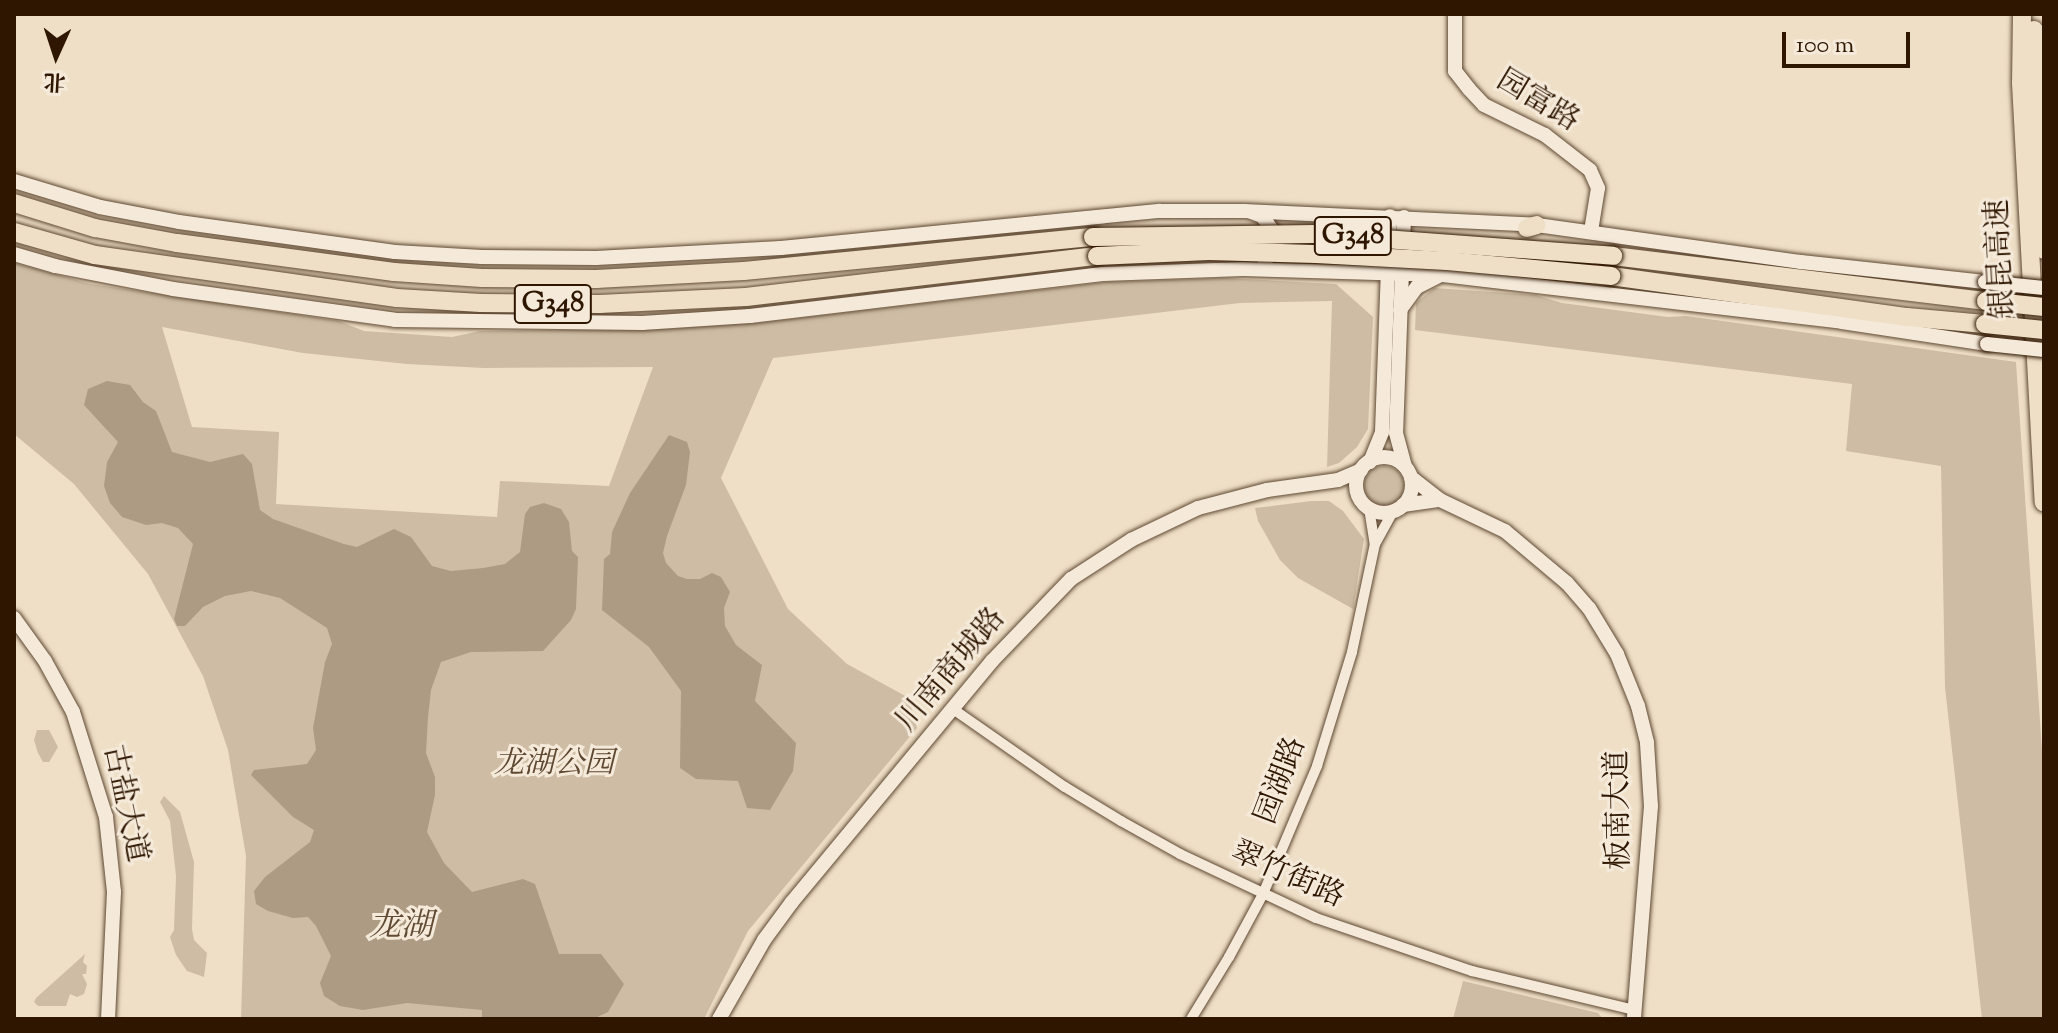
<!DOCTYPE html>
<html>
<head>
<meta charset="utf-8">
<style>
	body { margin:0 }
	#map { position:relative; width:2058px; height:1033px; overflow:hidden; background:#efdfc6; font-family:"Sorts Mill Goudy","Noto Serif SC",serif }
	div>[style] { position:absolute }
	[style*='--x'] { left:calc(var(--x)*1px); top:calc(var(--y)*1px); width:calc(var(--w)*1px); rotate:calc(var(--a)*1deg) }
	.green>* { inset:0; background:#cebda4 }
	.round { border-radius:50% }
	.water>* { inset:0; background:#ae9b83 }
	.roads { filter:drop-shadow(0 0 2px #5f4832) drop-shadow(0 0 2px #5f4832) }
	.street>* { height:10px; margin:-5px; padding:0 5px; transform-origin:5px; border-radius:5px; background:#f5eada }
	.secondary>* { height:14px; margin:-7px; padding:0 7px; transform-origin:7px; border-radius:7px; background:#f5eada }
	.secondary>.ring { margin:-7px; padding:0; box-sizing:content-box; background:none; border:14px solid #f5eada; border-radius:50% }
	.highway>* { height:18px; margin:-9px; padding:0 9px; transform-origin:9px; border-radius:9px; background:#efdfc6 }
	.bridges { filter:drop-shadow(0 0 2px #2f1600) drop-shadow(0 0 2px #2f1600) }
	.secondary-bridge>* { height:14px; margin:-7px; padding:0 7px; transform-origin:7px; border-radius:7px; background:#f5eada }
	.highway-bridge>* { height:18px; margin:-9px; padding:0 9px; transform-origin:9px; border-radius:9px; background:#efdfc6 }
	span { translate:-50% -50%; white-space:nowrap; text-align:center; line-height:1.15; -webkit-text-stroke:6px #f5eada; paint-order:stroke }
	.shield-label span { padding:2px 6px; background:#f5eada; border:2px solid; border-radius:6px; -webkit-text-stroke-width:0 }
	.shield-label { font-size:28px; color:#2f1600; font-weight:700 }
	.street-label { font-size:30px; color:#2f1600 }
	.park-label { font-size:30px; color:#5f4831; font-style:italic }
	.water-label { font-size:32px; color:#624b34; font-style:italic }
	.frame { position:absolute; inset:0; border:16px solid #2f1600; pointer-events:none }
	.north { position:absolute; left:16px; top:16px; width:80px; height:80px; -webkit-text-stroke:6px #f5eada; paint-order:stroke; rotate:183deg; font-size:22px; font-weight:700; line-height:32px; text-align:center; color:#2f1600 }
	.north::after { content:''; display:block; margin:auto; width:28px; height:36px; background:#2f1600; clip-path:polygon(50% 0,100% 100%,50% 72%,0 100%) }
	.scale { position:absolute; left:1782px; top:32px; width:128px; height:36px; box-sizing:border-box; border:4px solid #2f1600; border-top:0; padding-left:10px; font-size:24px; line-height:28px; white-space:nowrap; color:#2f1600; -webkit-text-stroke:6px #f5eada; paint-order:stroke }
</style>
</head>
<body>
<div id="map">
	<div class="green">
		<div style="clip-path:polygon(evenodd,14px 263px,91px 284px,339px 321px,364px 331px,452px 337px,480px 331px,667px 329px,763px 322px,1107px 282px,1226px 278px,1336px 284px,1373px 317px,1368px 429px,1357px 447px,1339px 463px,1327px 467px,1332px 301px,1240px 303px,773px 358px,721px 478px,788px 609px,847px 664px,909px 698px,917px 728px,748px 931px,704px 1019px,241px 1019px,246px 856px,228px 750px,203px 676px,148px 574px,74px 484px,14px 434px,14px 263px,162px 327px,303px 353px,407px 364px,484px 368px,653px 367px,609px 486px,500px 481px,497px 517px,276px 504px,279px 432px,192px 427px,162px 327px)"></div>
		<div style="clip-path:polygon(1434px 288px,1536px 295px,1562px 303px,1668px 317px,1686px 316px,2016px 362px,2044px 781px,2044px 1019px,1982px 1019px,1945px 687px,1941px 466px,1846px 451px,1852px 384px,1415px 330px,1416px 303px)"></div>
		<div class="round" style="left:1364px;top:466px;width:40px;height:40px"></div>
		<div style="clip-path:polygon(1311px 501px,1329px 501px,1343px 511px,1364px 539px,1353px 609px,1298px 578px,1280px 560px,1258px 521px,1255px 508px)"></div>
		<div style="clip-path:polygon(37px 730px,49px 730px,58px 747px,49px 762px,43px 762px,38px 753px,34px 740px)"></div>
		<div style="clip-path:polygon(164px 796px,180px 812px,194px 862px,192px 929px,194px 940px,207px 953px,204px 977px,187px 971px,176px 955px,170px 937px,174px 930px,176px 876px,170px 821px,160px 802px)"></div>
		<div style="clip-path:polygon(85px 954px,83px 962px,87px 966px,86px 974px,82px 974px,87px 984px,84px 994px,77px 997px,70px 994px,66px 1006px,38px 1006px,34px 1002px,36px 998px)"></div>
		<div style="clip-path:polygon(1463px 981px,1598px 1013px,1603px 1019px,1453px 1019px)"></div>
	</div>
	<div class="water">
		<div style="clip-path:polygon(107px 381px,130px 385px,143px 402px,156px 411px,172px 452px,210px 462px,243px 454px,252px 464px,260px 510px,273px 519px,344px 544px,357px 547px,394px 529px,411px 537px,432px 566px,451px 571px,483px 568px,505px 564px,520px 552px,525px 514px,530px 507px,544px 503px,561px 509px,569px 522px,572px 551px,578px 557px,576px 609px,571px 620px,543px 651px,471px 652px,441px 662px,431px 690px,428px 717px,426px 753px,435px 777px,435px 795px,427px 832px,444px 863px,472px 892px,523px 879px,535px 884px,559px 954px,601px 954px,624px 984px,608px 1012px,593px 1019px,482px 1019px,482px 1010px,407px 1003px,363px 1010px,340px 1006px,324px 996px,320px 983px,331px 956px,316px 926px,308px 917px,293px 918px,268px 911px,256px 904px,254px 891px,265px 877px,310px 842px,314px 830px,293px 817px,251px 775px,254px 770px,307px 764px,316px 750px,313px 728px,325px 662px,332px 644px,327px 628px,280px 598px,251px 591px,225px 596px,203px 607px,185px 626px,177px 626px,174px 619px,193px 544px,178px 528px,162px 523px,146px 525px,122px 517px,110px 503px,104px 486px,107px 462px,118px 442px,84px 405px,88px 389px)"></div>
		<div style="clip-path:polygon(669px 435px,687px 442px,690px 452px,686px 485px,667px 536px,663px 553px,666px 563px,678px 576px,687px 579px,700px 579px,712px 573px,721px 577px,730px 592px,724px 608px,725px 626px,736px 645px,762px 665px,755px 701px,796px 743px,793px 771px,770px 810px,747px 808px,738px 781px,696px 779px,680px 768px,681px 691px,649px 647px,602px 610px,604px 559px,610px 554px,612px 532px,630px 493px)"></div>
	</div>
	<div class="roads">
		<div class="street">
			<div style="--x:1369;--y:508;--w:36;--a:81"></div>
			<div style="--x:1375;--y:544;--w:37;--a:-61"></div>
			<div style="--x:953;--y:709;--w:136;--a:34.9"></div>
			<div style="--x:1065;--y:787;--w:66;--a:31.3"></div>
			<div style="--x:1121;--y:821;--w:68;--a:29.2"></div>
			<div style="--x:1180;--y:854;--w:150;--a:25.2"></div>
			<div style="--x:1316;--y:918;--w:165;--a:18.8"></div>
			<div style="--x:1472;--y:971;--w:168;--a:13.5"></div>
			<div style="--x:1191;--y:1019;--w:73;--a:-58.5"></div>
			<div style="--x:1229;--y:957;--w:72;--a:-61.6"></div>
			<div style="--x:1263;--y:894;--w:139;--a:-67.1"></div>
			<div style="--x:1317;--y:766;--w:119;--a:-72.9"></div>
			<div style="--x:1352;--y:652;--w:110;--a:-78"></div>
		</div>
		<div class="secondary">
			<div style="--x:1455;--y:14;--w:57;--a:90"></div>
			<div style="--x:1455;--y:71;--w:23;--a:52"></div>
			<div style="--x:1469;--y:89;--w:22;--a:47"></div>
			<div style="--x:1484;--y:105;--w:68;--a:26.2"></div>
			<div style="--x:1545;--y:135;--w:57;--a:37.9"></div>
			<div style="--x:1590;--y:170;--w:20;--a:66"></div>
			<div style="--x:1598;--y:188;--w:44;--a:99.2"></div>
			<div style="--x:14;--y:181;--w:90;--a:16.8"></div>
			<div style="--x:100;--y:207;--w:80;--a:10.8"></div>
			<div style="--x:179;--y:222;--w:218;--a:7.9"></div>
			<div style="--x:395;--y:252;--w:87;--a:3.3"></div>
			<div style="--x:482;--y:257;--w:114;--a:0.5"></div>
			<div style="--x:596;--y:258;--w:185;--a:-3.1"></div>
			<div style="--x:781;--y:248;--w:381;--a:-5.6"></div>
			<div style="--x:1160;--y:211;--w:84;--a:0"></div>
			<div style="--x:1244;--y:211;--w:293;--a:2.7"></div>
			<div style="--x:1537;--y:225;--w:267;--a:8"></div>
			<div style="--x:1801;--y:262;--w:185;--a:6.2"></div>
			<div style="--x:1251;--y:212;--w:12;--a:20"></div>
			<div style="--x:1262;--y:216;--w:19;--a:54"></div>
			<div style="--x:1273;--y:231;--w:19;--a:90"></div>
			<div style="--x:1273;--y:250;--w:14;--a:126"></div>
			<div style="--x:1404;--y:217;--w:216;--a:92.1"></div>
			<div style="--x:1396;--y:433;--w:34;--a:75"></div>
			<div style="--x:14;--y:254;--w:43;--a:16.3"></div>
			<div style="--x:55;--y:266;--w:120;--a:11"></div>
			<div style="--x:173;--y:289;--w:224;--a:7.9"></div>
			<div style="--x:395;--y:320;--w:247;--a:0.7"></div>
			<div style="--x:642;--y:323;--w:108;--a:-3.7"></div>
			<div style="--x:750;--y:316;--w:355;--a:-6.8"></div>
			<div style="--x:1103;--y:274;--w:140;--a:-2"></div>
			<div style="--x:1243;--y:269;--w:200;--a:1.7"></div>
			<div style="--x:1443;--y:275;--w:402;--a:6.7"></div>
			<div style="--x:1842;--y:322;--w:147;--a:8.6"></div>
			<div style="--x:1400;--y:310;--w:29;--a:-54"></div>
			<div style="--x:1417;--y:287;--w:27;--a:-27"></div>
			<div class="ring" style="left:1356px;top:457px;width:42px;height:42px"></div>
			<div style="--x:1370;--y:462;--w:32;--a:-68"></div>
			<div style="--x:1382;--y:432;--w:216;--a:-87.9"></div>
			<div style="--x:1440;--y:500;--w:72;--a:25.5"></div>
			<div style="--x:1505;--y:531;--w:81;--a:40"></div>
			<div style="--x:1567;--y:583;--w:33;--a:49"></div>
			<div style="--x:1589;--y:608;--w:54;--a:58.7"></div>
			<div style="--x:1617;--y:654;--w:56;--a:68"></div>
			<div style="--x:1638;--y:706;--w:38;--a:76"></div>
			<div style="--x:1647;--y:743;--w:63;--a:86.4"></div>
			<div style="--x:1651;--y:806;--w:214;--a:94.6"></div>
			<div style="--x:1403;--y:505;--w:37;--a:-8"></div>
			<div style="--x:1440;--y:500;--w:37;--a:-142"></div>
			<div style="--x:14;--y:618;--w:53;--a:54.2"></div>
			<div style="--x:45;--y:661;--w:58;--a:61.2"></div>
			<div style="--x:73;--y:712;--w:110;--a:72.6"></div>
			<div style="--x:106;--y:817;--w:75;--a:83.9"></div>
			<div style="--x:114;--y:892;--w:127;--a:92.7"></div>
			<div style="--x:719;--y:1019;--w:91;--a:-60.3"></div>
			<div style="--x:764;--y:940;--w:47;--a:-53.6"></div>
			<div style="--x:792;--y:902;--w:313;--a:-50.3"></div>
			<div style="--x:992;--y:661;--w:114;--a:-46.1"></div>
			<div style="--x:1071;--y:579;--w:72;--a:-33"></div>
			<div style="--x:1131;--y:540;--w:74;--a:-25.5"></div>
			<div style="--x:1198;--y:508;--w:71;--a:-14.6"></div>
			<div style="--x:1267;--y:490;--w:72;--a:-8"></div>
			<div style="--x:1338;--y:480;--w:25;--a:-23"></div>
		</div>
		<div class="highway">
			<div style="--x:2022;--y:14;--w:69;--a:90.8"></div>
			<div style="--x:2021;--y:83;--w:420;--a:86.9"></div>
			<div style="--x:2034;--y:30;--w:220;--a:87.4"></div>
			<div style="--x:14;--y:203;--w:85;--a:17.2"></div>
			<div style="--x:95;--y:228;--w:83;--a:10.4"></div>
			<div style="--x:177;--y:243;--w:219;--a:7.6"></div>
			<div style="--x:394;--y:272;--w:88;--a:3.9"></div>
			<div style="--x:482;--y:278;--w:114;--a:0.5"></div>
			<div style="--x:596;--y:279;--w:148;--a:-3.1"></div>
			<div style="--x:744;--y:271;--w:351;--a:-5.6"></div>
			<div style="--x:1527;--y:228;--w:10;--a:-17"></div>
			<div style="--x:14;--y:232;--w:84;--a:15.9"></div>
			<div style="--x:95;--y:255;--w:305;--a:8.1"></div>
			<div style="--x:397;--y:298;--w:84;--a:3.4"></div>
			<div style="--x:481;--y:303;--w:118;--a:0.5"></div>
			<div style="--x:599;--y:304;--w:147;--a:-2.7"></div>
			<div style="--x:746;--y:297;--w:353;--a:-6.7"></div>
			<div style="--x:1613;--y:256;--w:376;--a:6.9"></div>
			<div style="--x:1611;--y:276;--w:299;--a:7.9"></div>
			<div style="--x:1907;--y:317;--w:78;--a:5.1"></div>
		</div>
	</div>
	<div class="bridges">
		<div class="secondary-bridge">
			<div style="--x:1985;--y:282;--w:59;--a:5.8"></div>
			<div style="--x:1987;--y:344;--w:57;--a:6"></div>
		</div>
		<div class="highway-bridge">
			<div style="--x:1093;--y:237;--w:223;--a:-0.8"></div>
			<div style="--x:1316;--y:234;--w:298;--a:4.2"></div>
			<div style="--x:1097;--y:256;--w:112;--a:-2.6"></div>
			<div style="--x:1209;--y:251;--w:107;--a:1.6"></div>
			<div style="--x:1316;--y:254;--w:131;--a:3.1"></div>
			<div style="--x:1447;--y:261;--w:165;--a:5.2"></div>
			<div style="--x:1986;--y:301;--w:58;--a:5.9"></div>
			<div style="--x:1985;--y:324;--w:59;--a:5.8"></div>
		</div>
	</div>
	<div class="shield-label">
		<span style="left:1353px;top:236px">G348</span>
		<span style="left:553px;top:304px">G348</span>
	</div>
	<div class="street-label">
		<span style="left:1537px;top:102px;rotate:31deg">园富路</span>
		<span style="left:2002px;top:259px;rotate:-93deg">银昆高速</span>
		<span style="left:952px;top:671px;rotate:-50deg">川南商城路</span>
		<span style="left:1282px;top:781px;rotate:-69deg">园湖路</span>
		<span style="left:124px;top:804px;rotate:78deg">古盐大道</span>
		<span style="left:1620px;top:810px;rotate:-91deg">板南大道</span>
		<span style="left:1287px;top:876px;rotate:24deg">翠竹街路</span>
	</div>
	<div class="park-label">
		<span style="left:554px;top:765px">龙湖公园</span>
	</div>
	<div class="water-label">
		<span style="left:401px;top:927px">龙湖</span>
	</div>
	<div class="frame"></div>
	<div class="north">北</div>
	<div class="scale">100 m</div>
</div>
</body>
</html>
